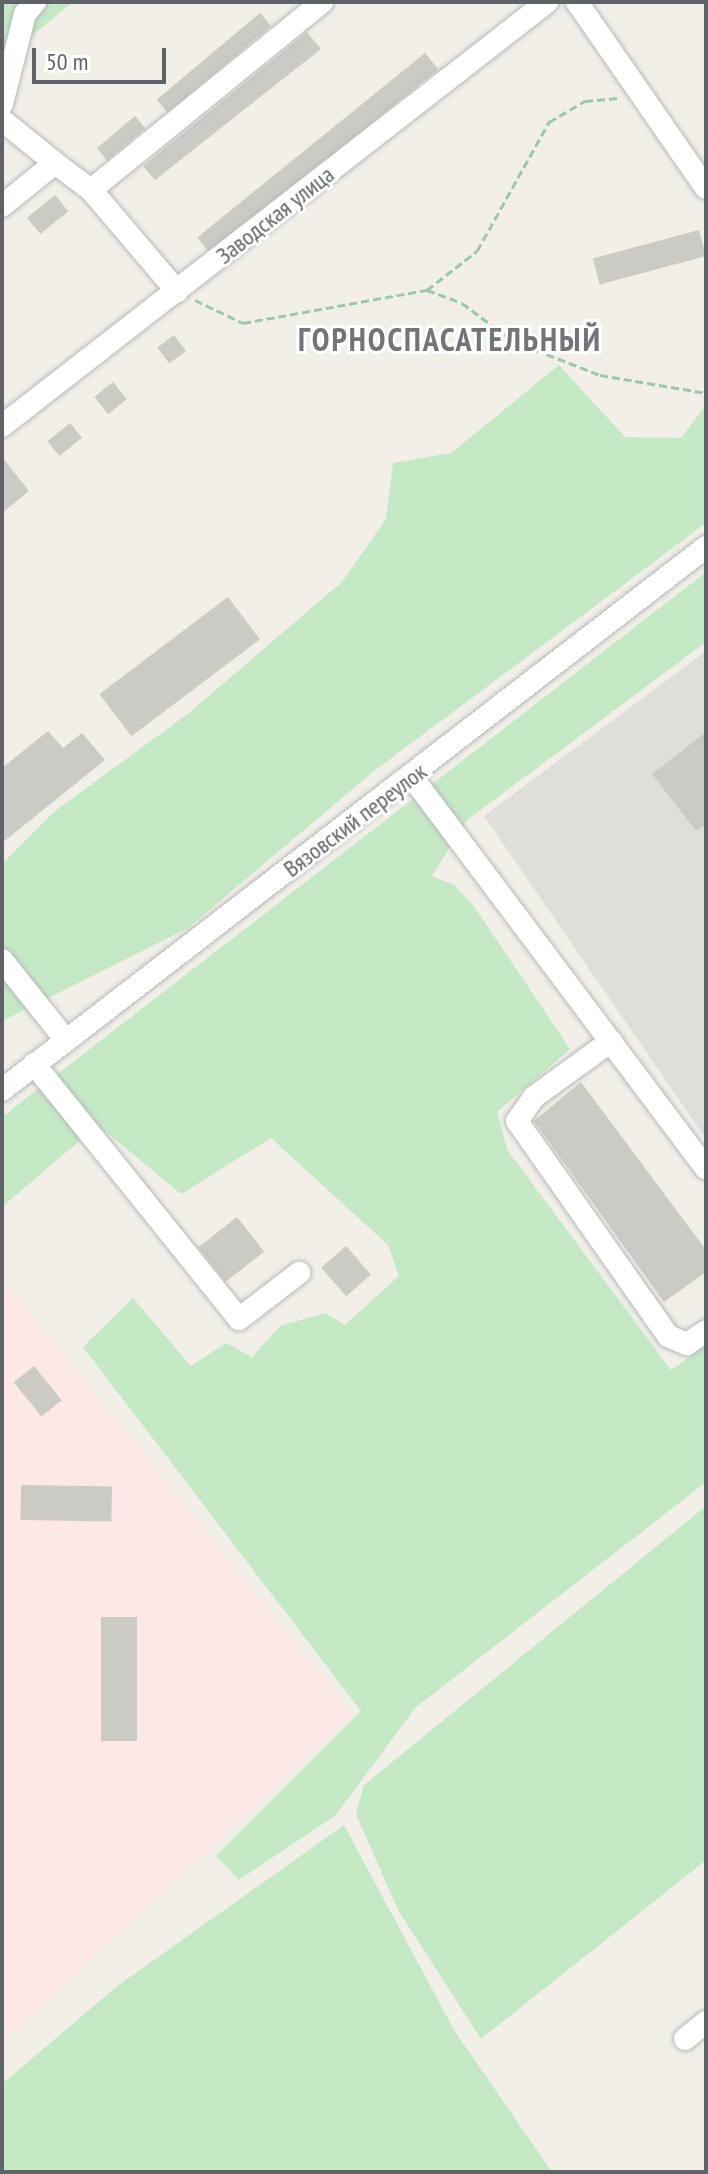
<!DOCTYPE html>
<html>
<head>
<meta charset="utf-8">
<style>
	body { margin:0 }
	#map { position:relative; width:708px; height:2174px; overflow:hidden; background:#f1efe8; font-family:"PT Sans Narrow",sans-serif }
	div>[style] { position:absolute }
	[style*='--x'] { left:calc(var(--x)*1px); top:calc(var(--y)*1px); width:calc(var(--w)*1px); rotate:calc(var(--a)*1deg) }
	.industrial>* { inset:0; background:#e0deda }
	.medical>* { inset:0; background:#fce8e6 }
	.green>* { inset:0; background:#c5e8c5 }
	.building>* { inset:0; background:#cccac5; transform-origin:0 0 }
	.path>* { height:3px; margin-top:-1.5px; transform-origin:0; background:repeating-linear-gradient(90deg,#9cc7a9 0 8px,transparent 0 12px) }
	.roads { filter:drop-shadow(0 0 2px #b5b8bc) drop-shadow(0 0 2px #b5b8bc) }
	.minor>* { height:22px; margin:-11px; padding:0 11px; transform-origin:11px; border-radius:11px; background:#fff }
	span { translate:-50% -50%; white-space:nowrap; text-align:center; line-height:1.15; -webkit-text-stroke:6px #fff; paint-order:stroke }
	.street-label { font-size:24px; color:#5f6368 }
	.district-label { font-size:32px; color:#70757a; font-weight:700; letter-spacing:2px }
	.frame { position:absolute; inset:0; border:4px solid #5f6368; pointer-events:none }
	.scale { position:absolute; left:32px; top:48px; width:134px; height:36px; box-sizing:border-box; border:4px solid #5f6368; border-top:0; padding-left:10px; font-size:24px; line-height:28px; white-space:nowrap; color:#5f6368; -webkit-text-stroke:6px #fff; paint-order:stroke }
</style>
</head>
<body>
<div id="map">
	<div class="industrial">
		<div style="clip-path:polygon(706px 651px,706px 1139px,484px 816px)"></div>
	</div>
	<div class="medical">
		<div style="clip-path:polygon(6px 1283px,352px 1714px,2px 2043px,2px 1286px)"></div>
	</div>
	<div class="green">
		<div style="clip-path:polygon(2px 2px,73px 2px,2px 60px)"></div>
		<div style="clip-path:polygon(559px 365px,625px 437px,681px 438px,706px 405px,706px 523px,374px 771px,188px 928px,2px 1021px,2px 864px,55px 811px,189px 713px,342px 582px,386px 519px,393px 463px,451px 453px)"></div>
		<div style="clip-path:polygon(706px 572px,706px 642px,467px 820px,432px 876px,454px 885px,473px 905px,570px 1049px,497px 1112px,508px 1151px,671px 1370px,706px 1345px,706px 1482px,415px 1708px,336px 1815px,239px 1880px,216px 1856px,361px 1711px,83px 1347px,133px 1298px,191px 1366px,226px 1343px,252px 1357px,280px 1326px,325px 1313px,345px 1325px,399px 1276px,388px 1245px,271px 1138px,181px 1194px,98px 1125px,2px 1207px,2px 1117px)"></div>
		<div style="clip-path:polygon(706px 1506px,706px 1860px,481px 2039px,398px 1910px,356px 1814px,364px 1785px)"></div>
		<div style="clip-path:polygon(344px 1825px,454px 2030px,552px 2172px,2px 2172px,2px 2084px,116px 1987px)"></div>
	</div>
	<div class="building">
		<div style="left:260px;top:13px;width:17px;height:135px;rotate:50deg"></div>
		<div style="clip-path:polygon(307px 32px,321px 49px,155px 180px,143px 166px)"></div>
		<div style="left:425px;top:53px;width:21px;height:293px;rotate:51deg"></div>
		<div style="left:135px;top:116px;width:16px;height:50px;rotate:50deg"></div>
		<div style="left:55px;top:195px;width:21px;height:36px;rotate:51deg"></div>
		<div style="left:699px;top:230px;width:27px;height:110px;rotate:75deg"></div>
		<div style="left:174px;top:335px;width:20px;height:21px;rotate:53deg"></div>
		<div style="left:113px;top:382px;width:22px;height:24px;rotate:51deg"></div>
		<div style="left:70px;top:423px;width:19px;height:29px;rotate:51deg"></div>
		<div style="clip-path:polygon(2px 457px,29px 491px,2px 513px)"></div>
		<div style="left:228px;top:597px;width:53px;height:161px;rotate:53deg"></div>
		<div style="clip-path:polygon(48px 731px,63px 748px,82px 733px,105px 760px,2px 843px,2px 768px)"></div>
		<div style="clip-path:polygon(706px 732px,706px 824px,696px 831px,652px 774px)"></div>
		<div style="clip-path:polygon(581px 1082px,706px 1250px,706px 1272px,664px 1302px,534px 1121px)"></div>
		<div style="left:237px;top:1217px;width:44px;height:49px;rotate:52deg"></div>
		<div style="left:346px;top:1246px;width:38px;height:33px;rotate:49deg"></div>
		<div style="left:34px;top:1366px;width:44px;height:26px;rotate:51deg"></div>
		<div style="left:21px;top:1485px;width:91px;height:35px;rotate:1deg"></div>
		<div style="left:101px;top:1617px;width:36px;height:124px"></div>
	</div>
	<div class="path">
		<div style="--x:427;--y:290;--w:63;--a:-38"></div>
		<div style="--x:477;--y:251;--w:148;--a:-60.8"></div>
		<div style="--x:549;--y:122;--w:42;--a:-30.3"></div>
		<div style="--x:585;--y:101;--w:34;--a:-5"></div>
		<div style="--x:195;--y:300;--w:53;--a:25.6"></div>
		<div style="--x:243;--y:323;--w:187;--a:-10.2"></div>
		<div style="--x:427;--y:290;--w:37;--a:20"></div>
		<div style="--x:462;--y:303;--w:64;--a:36.7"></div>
		<div style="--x:513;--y:341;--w:93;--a:21.3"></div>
		<div style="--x:600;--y:375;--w:108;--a:9.6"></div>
	</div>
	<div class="roads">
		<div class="minor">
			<div style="--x:577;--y:2;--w:226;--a:55.3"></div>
			<div style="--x:2;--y:104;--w:93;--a:-75.7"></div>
			<div style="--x:25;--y:14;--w:16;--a:-50"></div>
			<div style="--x:2;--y:120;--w:68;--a:39.1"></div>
			<div style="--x:91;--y:190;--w:133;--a:49.6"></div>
			<div style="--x:2;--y:206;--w:68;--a:-39.1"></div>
			<div style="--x:55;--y:163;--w:45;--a:36.9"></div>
			<div style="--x:91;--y:190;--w:298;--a:-39.1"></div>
			<div style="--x:2;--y:426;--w:691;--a:-37.88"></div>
			<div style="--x:412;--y:777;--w:489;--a:53.1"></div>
			<div style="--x:2;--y:960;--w:101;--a:51.4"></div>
			<div style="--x:611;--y:1041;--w:95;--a:144"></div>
			<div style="--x:534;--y:1097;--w:29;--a:125"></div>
			<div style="--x:517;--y:1121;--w:263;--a:54.9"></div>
			<div style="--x:668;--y:1336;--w:21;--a:23"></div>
			<div style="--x:687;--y:1344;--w:23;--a:-34"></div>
			<div style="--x:34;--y:1064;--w:327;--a:51.2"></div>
			<div style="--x:239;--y:1319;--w:76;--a:-37.5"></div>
			<div style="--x:2;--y:1090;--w:889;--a:-37.64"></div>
			<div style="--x:685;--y:2039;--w:27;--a:-39"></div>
		</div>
	</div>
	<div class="street-label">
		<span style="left:275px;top:215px;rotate:-38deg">Заводская улица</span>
		<span style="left:355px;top:820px;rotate:-37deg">Вязовский переулок</span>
	</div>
	<div class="district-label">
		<span style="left:450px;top:339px">ГОРНОСПАСАТЕЛЬНЫЙ</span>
	</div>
	<div class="frame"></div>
	<div class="scale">50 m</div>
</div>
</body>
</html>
